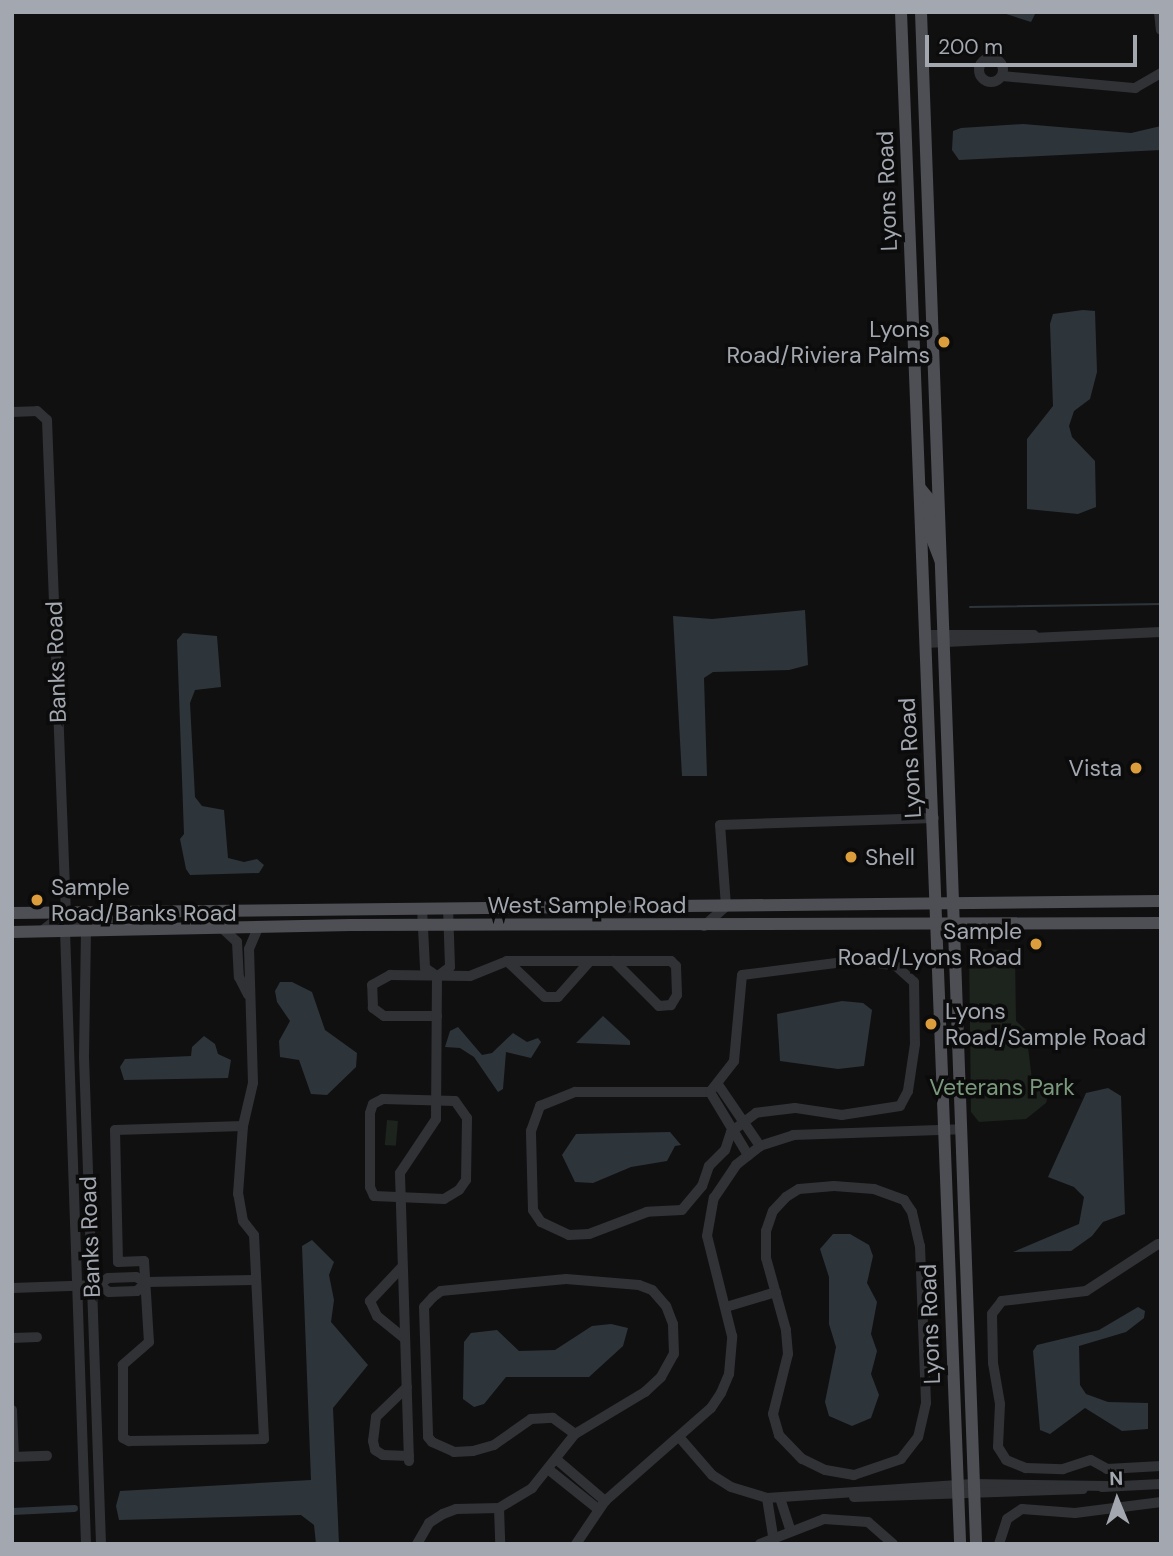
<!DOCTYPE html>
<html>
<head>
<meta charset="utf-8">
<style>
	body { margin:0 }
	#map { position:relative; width:1173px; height:1556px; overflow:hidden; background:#101011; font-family:"DM Sans",sans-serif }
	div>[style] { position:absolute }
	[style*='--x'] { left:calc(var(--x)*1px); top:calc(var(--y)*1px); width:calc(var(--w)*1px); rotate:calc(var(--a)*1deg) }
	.green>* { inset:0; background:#1d231d; transform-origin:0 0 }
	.water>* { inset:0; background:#2d353a }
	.stream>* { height:2px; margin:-1px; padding:0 1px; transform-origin:1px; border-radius:1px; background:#2d353a }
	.canal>* { height:7px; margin:-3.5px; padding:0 3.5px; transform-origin:3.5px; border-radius:3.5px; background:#2d353a }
	.minor>* { height:10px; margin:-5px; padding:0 5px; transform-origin:5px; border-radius:5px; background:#313236 }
	.minor>.ring { margin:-5px; padding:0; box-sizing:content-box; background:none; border:10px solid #313236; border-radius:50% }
	.major>* { height:12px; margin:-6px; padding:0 6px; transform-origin:6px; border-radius:6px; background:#4e4f54 }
	.dots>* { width:19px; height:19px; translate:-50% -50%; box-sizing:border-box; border:4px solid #0b0b0c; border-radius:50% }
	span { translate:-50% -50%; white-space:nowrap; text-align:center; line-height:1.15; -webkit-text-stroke:7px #0b0b0c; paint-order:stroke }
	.street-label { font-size:23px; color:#a3a8b0 }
	.poi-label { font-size:23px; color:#a3a8b0 }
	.right { translate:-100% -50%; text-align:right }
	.left { translate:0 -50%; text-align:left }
	.park-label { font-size:23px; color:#7b997c }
	.frame { position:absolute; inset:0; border:14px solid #a3a8b0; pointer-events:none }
	.north { position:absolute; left:1082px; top:1465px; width:70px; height:70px; -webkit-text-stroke:5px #0b0b0c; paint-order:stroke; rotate:358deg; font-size:19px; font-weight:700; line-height:28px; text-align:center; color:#a3a8b0 }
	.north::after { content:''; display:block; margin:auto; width:24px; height:32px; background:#a3a8b0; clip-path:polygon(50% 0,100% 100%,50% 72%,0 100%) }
	.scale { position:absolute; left:925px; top:35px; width:212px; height:32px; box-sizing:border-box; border:4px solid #a3a8b0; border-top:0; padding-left:9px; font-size:21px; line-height:24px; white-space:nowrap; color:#a3a8b0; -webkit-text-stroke:5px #0b0b0c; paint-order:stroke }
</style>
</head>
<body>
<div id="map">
	<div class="green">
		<div style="clip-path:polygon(969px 949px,1015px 950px,1016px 1021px,1026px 1030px,1032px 1080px,1051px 1083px,1046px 1103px,1026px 1119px,979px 1122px,971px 1112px)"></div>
		<div style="left:387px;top:1120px;width:11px;height:25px;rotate:5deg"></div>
	</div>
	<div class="water">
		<div style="clip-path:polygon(1000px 12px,1036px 12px,1031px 22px)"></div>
		<div style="clip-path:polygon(1023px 124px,1131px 133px,1161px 126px,1161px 150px,959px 160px,952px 150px,953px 131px,961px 128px)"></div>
		<div style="clip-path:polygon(1083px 310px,1095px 311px,1097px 372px,1090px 399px,1074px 411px,1069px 426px,1072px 437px,1095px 461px,1096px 507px,1078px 514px,1027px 509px,1027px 439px,1053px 406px,1050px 324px,1053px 314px)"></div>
		<div style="clip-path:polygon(805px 610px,808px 665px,789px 670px,713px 672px,704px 678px,707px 776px,682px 776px,673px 616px,712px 619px)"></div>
		<div style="clip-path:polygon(183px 633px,217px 636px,221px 687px,195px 690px,190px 703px,195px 797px,202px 806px,224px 810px,228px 858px,244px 862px,257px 859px,264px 865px,259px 873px,190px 875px,186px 869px,180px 839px,184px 834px,177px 640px)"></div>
		<div style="clip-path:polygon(280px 982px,292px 982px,312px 992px,325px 1030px,357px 1053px,356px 1067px,327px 1095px,311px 1094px,299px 1060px,280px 1057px,279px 1041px,290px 1021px,277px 1002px,275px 991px)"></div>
		<div style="clip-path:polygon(842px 1001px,863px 1003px,872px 1010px,864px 1066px,838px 1069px,780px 1061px,777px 1014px)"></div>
		<div style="clip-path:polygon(603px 1016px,630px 1041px,630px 1045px,576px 1043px)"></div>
		<div style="clip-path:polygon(458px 1027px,482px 1055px,492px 1053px,513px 1033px,527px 1042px,538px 1038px,541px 1042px,531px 1058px,506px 1052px,503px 1089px,498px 1092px,474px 1057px,460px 1048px,445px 1047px,450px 1031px)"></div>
		<div style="clip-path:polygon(204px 1036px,215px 1044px,218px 1054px,231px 1060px,228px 1078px,124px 1080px,120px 1067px,125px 1059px,191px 1056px,192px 1047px)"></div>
		<div style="clip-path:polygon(1108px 1088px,1121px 1096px,1125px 1214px,1103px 1222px,1092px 1236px,1071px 1251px,1013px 1252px,1079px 1224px,1084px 1197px,1074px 1187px,1048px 1177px,1086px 1093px)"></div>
		<div style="clip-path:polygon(670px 1132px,681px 1145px,675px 1146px,667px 1161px,631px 1167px,593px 1183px,575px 1182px,562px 1155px,576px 1134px)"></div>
		<div style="clip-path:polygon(833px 1234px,850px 1234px,869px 1245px,873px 1256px,867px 1283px,877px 1302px,871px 1334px,877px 1351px,871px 1374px,879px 1395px,871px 1418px,852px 1426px,829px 1416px,825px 1402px,836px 1347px,829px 1324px,829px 1277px,820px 1249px)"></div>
		<div style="clip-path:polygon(312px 1240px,334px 1262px,329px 1275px,334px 1300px,331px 1322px,368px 1365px,333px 1408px,339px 1544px,316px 1544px,314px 1525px,301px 1515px,119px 1520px,116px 1506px,120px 1491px,311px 1480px,302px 1246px)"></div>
		<div style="clip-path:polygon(1138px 1307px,1145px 1311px,1144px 1318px,1126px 1332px,1079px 1346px,1080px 1385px,1086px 1394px,1108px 1402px,1148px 1403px,1148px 1429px,1122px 1431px,1085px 1408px,1050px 1434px,1040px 1430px,1033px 1351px,1037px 1345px,1099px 1330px)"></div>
		<div style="clip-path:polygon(611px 1324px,628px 1328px,623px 1346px,589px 1377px,506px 1377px,484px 1404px,474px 1407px,463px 1399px,464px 1342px,471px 1333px,497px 1330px,519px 1351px,555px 1350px,592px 1326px)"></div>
	</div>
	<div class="stream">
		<div style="--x:970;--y:607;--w:191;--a:-0.9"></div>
	</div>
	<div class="canal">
		<div style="--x:12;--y:1511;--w:62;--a:-2.8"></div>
	</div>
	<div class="minor">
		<div style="--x:1159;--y:12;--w:18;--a:84"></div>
		<div class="ring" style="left:979px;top:58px;width:14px;height:14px"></div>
		<div style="--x:1002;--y:76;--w:134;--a:5.2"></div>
		<div style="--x:1135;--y:88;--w:30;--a:-30"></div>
		<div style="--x:12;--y:412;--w:25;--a:-2"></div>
		<div style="--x:37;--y:411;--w:13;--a:42"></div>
		<div style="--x:47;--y:420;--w:492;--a:87.8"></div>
		<div style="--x:66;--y:912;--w:29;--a:142"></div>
		<div style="--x:925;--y:635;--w:109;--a:0"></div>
		<div style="--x:925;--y:643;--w:236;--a:-2.7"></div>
		<div style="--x:422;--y:908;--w:60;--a:87.1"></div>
		<div style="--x:425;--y:968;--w:14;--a:34"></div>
		<div style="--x:704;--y:926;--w:30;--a:-42"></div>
		<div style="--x:726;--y:906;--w:81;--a:-94.2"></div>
		<div style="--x:720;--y:825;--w:214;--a:-1.9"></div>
		<div style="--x:221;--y:927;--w:22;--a:43"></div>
		<div style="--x:237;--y:942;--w:35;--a:87"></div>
		<div style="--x:239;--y:977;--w:20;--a:63"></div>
		<div style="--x:86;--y:930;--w:127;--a:90.9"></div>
		<div style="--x:84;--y:1057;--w:487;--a:88"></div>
		<div style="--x:859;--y:960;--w:37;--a:9"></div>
		<div style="--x:896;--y:966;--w:24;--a:42"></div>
		<div style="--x:914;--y:982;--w:62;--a:89.1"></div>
		<div style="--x:915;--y:1044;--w:48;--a:98.5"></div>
		<div style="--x:908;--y:1091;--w:17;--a:118"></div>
		<div style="--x:900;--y:1106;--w:59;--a:171.2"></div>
		<div style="--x:842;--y:1115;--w:48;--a:-171.5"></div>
		<div style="--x:795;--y:1108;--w:39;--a:173"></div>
		<div style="--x:756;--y:1113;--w:31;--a:143"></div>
		<div style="--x:731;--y:1132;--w:19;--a:108"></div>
		<div style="--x:725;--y:1150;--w:23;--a:135"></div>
		<div style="--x:709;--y:1166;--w:21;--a:109"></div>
		<div style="--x:702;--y:1186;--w:31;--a:130"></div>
		<div style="--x:682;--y:1210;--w:35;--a:177"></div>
		<div style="--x:647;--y:1212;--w:62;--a:159.2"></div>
		<div style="--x:589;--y:1234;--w:20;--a:177"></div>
		<div style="--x:569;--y:1235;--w:31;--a:-155"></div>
		<div style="--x:541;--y:1222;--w:14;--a:-124"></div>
		<div style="--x:533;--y:1210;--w:79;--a:-91.5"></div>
		<div style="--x:531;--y:1131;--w:27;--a:-70"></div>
		<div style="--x:540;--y:1106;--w:38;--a:-22"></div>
		<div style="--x:575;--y:1092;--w:135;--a:0"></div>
		<div style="--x:710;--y:1092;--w:39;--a:-52"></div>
		<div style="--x:734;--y:1061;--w:86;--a:-84.7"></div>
		<div style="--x:742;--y:975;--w:118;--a:-7.3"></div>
		<div style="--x:507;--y:961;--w:52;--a:43.5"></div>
		<div style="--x:545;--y:997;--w:13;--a:0"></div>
		<div style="--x:558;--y:997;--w:48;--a:-48.4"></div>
		<div style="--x:438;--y:976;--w:15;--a:-37"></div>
		<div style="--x:450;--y:967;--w:59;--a:-91.9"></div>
		<div style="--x:437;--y:1016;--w:53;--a:180"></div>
		<div style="--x:384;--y:1016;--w:14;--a:-144"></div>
		<div style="--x:373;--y:1008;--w:23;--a:-92"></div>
		<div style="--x:372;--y:985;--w:21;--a:-29"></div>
		<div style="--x:390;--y:975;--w:80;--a:0.7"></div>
		<div style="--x:470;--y:976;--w:40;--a:-22"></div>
		<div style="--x:507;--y:961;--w:164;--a:0"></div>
		<div style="--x:671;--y:961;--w:7;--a:45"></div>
		<div style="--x:676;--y:966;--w:29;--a:88"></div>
		<div style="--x:677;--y:995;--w:12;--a:121"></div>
		<div style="--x:671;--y:1005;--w:12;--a:175"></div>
		<div style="--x:659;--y:1006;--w:64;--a:-135"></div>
		<div style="--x:719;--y:1086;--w:73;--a:55.7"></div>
		<div style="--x:710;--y:1092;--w:74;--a:58.9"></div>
		<div style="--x:383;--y:1099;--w:72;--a:1.6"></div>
		<div style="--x:455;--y:1101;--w:21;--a:55"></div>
		<div style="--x:467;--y:1118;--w:62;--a:90.9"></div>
		<div style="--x:466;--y:1180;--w:12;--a:125"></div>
		<div style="--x:459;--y:1190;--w:17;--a:149"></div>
		<div style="--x:444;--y:1199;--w:70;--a:-177.5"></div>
		<div style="--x:374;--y:1196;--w:10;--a:-114"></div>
		<div style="--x:370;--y:1187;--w:74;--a:-90"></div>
		<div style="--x:370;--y:1113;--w:9;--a:-72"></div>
		<div style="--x:373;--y:1104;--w:11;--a:-27"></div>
		<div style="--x:243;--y:1126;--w:128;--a:178.2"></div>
		<div style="--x:115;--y:1130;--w:132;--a:88.7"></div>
		<div style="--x:118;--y:1262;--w:26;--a:-2"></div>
		<div style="--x:144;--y:1261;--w:81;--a:86.5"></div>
		<div style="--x:149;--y:1342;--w:35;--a:139"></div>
		<div style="--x:123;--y:1365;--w:73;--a:90"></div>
		<div style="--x:123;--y:1438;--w:7;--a:27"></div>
		<div style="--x:129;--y:1441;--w:135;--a:-0.8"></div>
		<div style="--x:264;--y:1439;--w:204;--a:-92.8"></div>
		<div style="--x:254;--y:1235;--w:18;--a:-128"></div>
		<div style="--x:243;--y:1221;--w:27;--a:-100"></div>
		<div style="--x:238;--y:1194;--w:68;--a:-85.8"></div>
		<div style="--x:243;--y:1126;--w:44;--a:-76.9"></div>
		<div style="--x:253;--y:1083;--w:134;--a:-91.7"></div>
		<div style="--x:249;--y:949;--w:25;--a:-67"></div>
		<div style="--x:834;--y:1186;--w:40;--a:4.3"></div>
		<div style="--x:874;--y:1189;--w:32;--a:20"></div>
		<div style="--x:904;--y:1200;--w:14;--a:56"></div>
		<div style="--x:912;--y:1212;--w:35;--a:77"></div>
		<div style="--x:920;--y:1246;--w:157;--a:87.8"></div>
		<div style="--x:926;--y:1403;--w:35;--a:103"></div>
		<div style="--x:918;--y:1437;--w:28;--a:128"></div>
		<div style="--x:901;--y:1459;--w:50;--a:161.2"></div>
		<div style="--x:854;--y:1475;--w:29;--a:-170"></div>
		<div style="--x:825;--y:1470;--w:25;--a:-154"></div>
		<div style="--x:802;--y:1459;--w:33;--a:-134"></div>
		<div style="--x:779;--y:1435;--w:22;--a:-106"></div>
		<div style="--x:773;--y:1414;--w:62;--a:-76"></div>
		<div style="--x:788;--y:1354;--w:24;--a:-95"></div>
		<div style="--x:786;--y:1330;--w:75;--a:-105.5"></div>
		<div style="--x:766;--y:1258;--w:27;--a:-90"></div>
		<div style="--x:766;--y:1231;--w:21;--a:-71"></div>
		<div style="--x:773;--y:1211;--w:19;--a:-47"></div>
		<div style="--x:786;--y:1197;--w:15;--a:-32"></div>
		<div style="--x:799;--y:1189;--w:35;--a:-5"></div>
		<div style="--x:1158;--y:1244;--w:86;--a:146.9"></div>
		<div style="--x:1086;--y:1291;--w:85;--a:173.2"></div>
		<div style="--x:1002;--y:1301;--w:16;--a:128"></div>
		<div style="--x:992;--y:1314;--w:49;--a:88.8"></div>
		<div style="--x:993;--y:1363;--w:42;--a:80.3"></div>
		<div style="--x:1000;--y:1404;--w:43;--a:92.7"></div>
		<div style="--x:998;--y:1447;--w:15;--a:58"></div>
		<div style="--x:1006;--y:1460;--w:22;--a:22"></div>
		<div style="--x:1026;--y:1468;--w:37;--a:2"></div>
		<div style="--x:1063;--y:1469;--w:29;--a:-18"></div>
		<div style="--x:1091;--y:1460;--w:18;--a:29"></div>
		<div style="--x:1107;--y:1469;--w:54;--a:-3.2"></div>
		<div style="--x:402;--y:1267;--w:47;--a:133.3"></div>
		<div style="--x:370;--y:1301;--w:17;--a:65"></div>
		<div style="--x:377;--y:1316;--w:35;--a:39"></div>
		<div style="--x:99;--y:1285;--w:12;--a:35"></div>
		<div style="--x:109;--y:1292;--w:28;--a:-2"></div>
		<div style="--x:137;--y:1291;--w:13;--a:-45"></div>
		<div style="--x:12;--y:1288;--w:87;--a:-2"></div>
		<div style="--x:99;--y:1285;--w:11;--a:-38"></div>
		<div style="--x:108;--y:1278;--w:28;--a:-2"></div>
		<div style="--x:136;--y:1277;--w:11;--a:27"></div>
		<div style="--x:146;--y:1282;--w:107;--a:-1.1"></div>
		<div style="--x:726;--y:1307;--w:52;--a:-16.7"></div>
		<div style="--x:12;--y:1338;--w:25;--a:-2"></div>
		<div style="--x:407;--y:1387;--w:43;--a:135.9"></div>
		<div style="--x:376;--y:1417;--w:24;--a:97"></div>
		<div style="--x:373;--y:1441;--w:9;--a:77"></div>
		<div style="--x:375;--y:1450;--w:9;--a:32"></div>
		<div style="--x:383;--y:1455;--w:26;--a:2"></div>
		<div style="--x:12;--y:1410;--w:47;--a:87.6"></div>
		<div style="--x:680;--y:1438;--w:49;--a:49.1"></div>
		<div style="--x:712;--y:1475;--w:22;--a:32"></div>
		<div style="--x:731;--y:1487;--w:38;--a:17"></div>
		<div style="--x:767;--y:1498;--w:206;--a:-3.9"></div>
		<div style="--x:973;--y:1484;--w:134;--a:0.9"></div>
		<div style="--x:12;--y:1457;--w:35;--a:-2"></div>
		<div style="--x:556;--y:1459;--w:65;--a:40.6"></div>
		<div style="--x:409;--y:1461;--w:288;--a:-91.8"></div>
		<div style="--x:400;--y:1173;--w:65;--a:-56.3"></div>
		<div style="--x:436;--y:1119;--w:143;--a:-89.6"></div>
		<div style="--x:548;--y:1469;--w:64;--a:38.7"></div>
		<div style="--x:1102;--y:1487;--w:59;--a:-2.9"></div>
		<div style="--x:854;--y:1497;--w:229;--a:-2"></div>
		<div style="--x:767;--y:1498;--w:38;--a:81"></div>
		<div style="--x:780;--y:1498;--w:33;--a:72"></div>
		<div style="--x:499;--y:1508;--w:36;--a:88"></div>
		<div style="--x:86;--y:1544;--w:614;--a:-91.96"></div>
		<div style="--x:65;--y:930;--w:17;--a:-40"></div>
		<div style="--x:78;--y:919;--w:44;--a:-1.3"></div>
		<div style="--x:417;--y:1544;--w:24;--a:-60"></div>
		<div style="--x:429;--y:1523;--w:17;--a:-33"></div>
		<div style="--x:443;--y:1514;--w:14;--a:-21"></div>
		<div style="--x:456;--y:1509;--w:43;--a:-1.3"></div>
		<div style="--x:499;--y:1508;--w:39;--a:-31"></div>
		<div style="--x:532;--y:1488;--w:69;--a:-51.5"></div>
		<div style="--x:575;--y:1434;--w:82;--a:-31"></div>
		<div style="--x:645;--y:1392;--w:22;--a:-43"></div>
		<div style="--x:661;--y:1377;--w:26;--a:-61"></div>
		<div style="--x:674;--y:1354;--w:30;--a:-92"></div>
		<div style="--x:673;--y:1324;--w:19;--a:-111"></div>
		<div style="--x:666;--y:1306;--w:21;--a:-131"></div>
		<div style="--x:652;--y:1290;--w:14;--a:-159"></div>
		<div style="--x:639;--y:1285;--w:73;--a:-175.3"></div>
		<div style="--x:566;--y:1279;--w:126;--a:174.5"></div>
		<div style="--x:441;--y:1291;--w:10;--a:143"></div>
		<div style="--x:433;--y:1297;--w:13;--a:132"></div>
		<div style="--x:424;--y:1307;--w:130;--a:88.2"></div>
		<div style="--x:428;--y:1437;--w:6;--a:51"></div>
		<div style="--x:432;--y:1442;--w:24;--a:24"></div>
		<div style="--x:454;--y:1452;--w:19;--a:-3"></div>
		<div style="--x:473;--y:1451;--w:22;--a:-16"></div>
		<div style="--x:494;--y:1445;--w:45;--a:-35.1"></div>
		<div style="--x:531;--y:1419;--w:22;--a:-3"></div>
		<div style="--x:553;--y:1418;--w:27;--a:36"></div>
		<div style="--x:576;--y:1544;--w:52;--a:-56"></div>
		<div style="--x:605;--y:1501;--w:141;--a:-41.3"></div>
		<div style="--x:711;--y:1408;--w:18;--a:-56"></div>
		<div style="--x:721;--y:1393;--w:21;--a:-67"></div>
		<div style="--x:729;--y:1374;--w:38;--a:-85"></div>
		<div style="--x:732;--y:1336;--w:103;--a:-104"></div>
		<div style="--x:707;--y:1236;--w:39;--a:-80"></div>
		<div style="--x:714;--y:1198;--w:40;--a:-56"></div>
		<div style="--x:736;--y:1165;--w:31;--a:-38"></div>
		<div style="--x:760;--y:1146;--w:35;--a:-18"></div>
		<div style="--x:793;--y:1135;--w:168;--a:-2"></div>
		<div style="--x:760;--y:1544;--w:69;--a:-21.3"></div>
		<div style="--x:824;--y:1519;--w:44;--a:3.9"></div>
		<div style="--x:868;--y:1522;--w:33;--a:41"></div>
		<div style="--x:999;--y:1544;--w:26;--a:-72"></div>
		<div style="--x:1007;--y:1519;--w:18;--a:-34"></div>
		<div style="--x:1022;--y:1509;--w:53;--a:4.3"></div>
		<div style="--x:1075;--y:1513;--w:87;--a:-7.3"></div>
	</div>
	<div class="major">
		<div style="--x:901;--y:12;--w:1533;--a:87.79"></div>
		<div style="--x:921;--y:12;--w:1533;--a:87.94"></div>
		<div style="--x:920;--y:488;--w:14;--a:51"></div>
		<div style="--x:929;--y:499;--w:37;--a:87"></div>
		<div style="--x:931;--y:536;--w:26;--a:69"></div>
		<div style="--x:12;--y:913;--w:1149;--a:-0.6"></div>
		<div style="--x:12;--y:932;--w:339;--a:-1.2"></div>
		<div style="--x:351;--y:925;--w:810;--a:-0.14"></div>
	</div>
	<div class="dots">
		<div style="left:944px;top:342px;background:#dc9d3d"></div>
		<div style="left:1136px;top:768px;background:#dc9d3d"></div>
		<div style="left:851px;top:857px;background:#dc9d3d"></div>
		<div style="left:37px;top:900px;background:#dc9d3d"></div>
		<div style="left:1036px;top:944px;background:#dc9d3d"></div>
		<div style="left:931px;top:1024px;background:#dc9d3d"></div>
	</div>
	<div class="street-label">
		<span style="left:887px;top:191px;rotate:-92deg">Lyons Road</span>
		<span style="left:56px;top:662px;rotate:-92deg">Banks Road</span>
		<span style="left:910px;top:758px;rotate:-93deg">Lyons Road</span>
		<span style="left:587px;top:905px">West Sample Road</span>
		<span style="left:90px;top:1237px;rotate:-92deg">Banks Road</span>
		<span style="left:930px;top:1324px;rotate:-92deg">Lyons Road</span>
	</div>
	<div class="poi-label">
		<span class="right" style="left:930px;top:342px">Lyons<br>Road/Riviera Palms</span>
		<span class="right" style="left:1122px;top:768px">Vista</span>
		<span class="left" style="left:865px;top:857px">Shell</span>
		<span class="left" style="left:51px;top:900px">Sample<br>Road/Banks Road</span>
		<span class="right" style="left:1022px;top:944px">Sample<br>Road/Lyons Road</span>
		<span class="left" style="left:945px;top:1024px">Lyons<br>Road/Sample Road</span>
	</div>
	<div class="park-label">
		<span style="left:1002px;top:1087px">Veterans Park</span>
	</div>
	<div class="frame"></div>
	<div class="north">N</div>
	<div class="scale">200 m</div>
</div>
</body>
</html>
